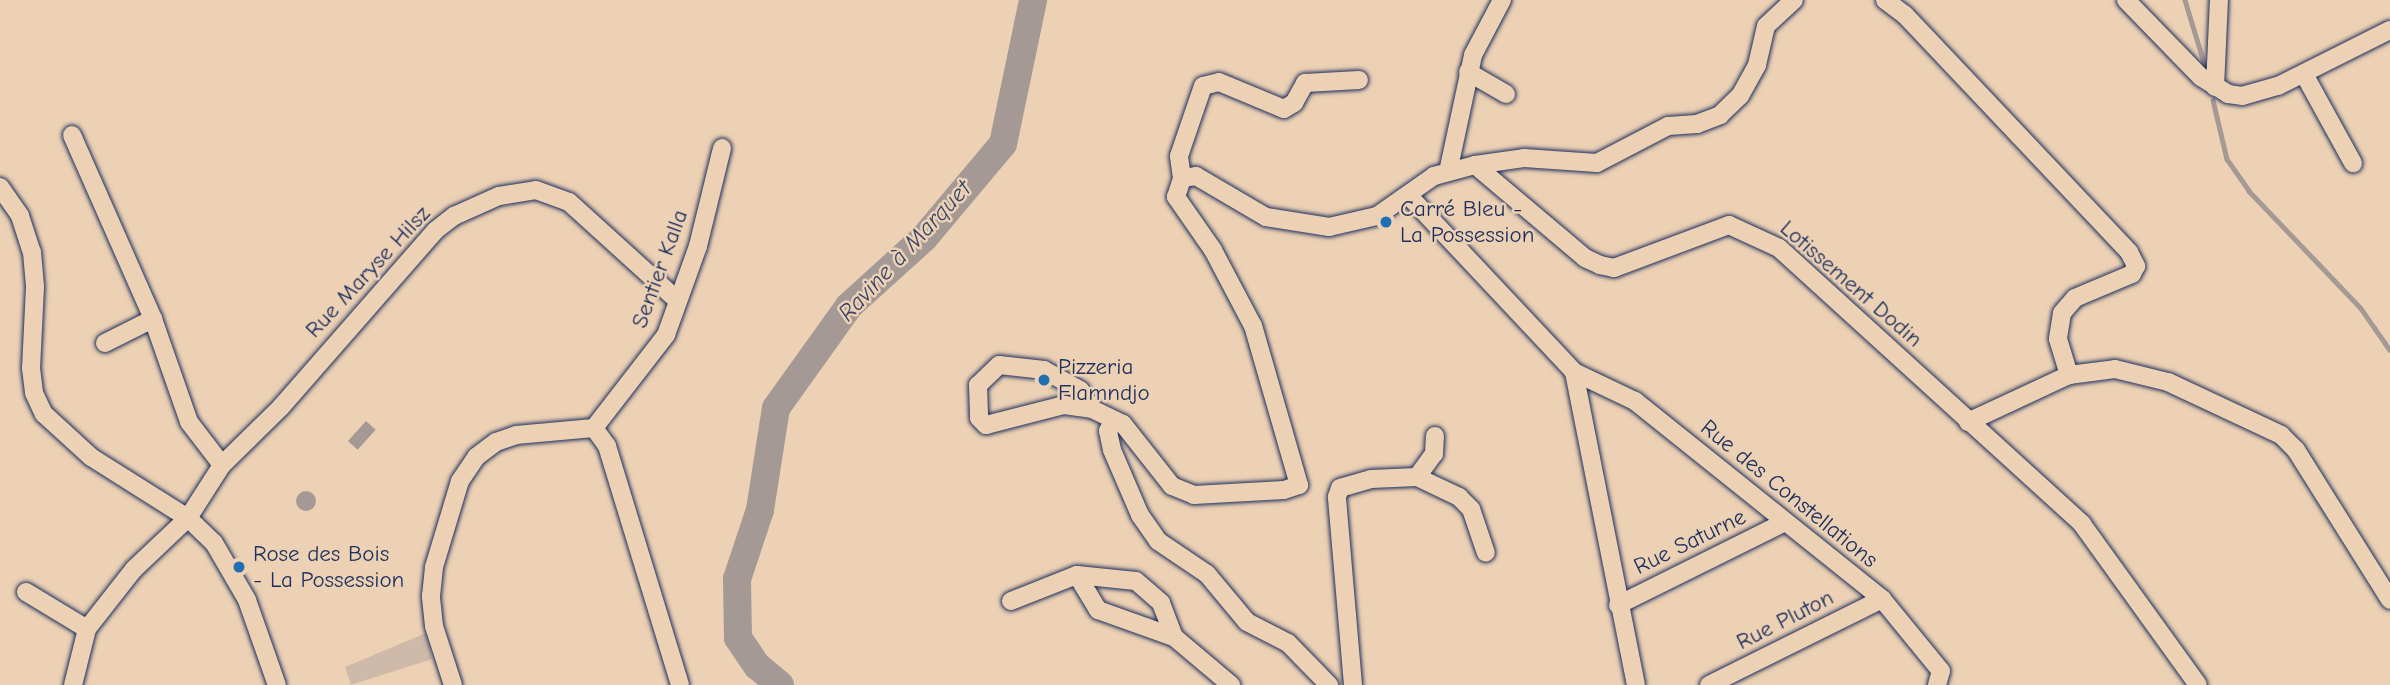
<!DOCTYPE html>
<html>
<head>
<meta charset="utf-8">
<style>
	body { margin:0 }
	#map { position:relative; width:2390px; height:685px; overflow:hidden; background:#edd1b4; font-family:"Comic Neue",sans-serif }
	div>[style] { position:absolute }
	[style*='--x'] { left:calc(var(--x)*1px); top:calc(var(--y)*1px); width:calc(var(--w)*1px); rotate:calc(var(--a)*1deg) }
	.green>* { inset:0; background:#cfb9a8 }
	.water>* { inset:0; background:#a59996; transform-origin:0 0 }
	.round { border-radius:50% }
	.stream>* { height:4.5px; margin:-2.25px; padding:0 2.25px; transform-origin:2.25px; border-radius:2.25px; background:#a59996 }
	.river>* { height:28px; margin:-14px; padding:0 14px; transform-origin:14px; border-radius:14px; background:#a59996 }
	.roads { filter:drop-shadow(0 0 2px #1b2f5e) drop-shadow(0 0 2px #1b2f5e) }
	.street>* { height:18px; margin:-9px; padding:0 9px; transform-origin:9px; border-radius:9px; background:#edd1b4 }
	.dots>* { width:19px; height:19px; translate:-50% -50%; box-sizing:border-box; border:4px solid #edd1b4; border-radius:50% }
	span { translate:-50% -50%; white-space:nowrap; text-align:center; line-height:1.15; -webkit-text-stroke:5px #edd1b4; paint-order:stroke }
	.poi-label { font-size:23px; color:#1b2f5e }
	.left { translate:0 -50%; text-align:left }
	.street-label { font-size:23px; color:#1b2f5e }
	.water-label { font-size:24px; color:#374469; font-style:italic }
</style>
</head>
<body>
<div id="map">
	<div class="green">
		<div style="clip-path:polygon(426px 633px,432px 659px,351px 685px,345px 667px)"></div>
	</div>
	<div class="water">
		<div style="left:366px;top:421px;width:13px;height:27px;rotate:42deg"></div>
		<div class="round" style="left:296px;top:491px;width:20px;height:20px"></div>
	</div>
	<div class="stream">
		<div style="--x:2185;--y:0;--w:69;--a:73.1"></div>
		<div style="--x:2213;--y:100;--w:61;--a:76.7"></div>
		<div style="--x:2227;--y:159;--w:39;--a:55"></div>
		<div style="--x:2249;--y:191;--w:161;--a:46.3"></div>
		<div style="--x:2360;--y:307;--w:52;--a:55.1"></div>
	</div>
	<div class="river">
		<div style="--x:780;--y:685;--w:30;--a:-140"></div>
		<div style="--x:757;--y:666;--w:34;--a:-124"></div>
		<div style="--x:738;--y:638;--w:59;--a:-91"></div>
		<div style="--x:737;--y:579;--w:73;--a:-71.6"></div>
		<div style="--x:760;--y:510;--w:103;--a:-81.1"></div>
		<div style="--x:776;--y:408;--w:125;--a:-54.4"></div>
		<div style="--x:849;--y:306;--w:101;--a:-42.2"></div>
		<div style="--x:924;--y:238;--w:123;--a:-50"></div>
		<div style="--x:1003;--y:144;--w:147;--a:-78.2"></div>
	</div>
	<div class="roads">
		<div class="street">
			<div style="--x:1885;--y:0;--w:25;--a:37"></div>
			<div style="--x:1905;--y:15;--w:326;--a:46.6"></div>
			<div style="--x:2129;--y:252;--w:16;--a:63"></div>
			<div style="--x:2136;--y:266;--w:9;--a:117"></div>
			<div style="--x:2132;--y:274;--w:62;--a:157.2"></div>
			<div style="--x:2075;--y:298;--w:20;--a:131"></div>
			<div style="--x:2062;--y:313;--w:26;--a:99"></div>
			<div style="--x:2058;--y:339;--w:38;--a:73"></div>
			<div style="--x:2126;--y:0;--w:107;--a:45.8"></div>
			<div style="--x:2201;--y:77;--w:32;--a:32"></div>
			<div style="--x:2228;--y:94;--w:14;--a:8"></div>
			<div style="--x:2242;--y:96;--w:37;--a:-16"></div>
			<div style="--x:2278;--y:86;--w:125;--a:-26.6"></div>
			<div style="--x:1468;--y:72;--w:44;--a:30.1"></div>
			<div style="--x:2304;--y:74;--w:102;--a:61.2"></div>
			<div style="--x:2215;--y:87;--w:87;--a:-87.4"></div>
			<div style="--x:72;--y:135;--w:201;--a:66.2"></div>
			<div style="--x:153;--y:319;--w:109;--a:70.7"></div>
			<div style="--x:189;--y:422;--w:54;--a:52.5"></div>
			<div style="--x:222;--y:465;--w:63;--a:122.7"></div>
			<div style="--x:188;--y:518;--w:74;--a:136.6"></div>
			<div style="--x:134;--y:569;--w:76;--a:128.1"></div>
			<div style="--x:87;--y:629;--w:58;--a:104"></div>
			<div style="--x:1475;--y:165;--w:144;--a:40.2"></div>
			<div style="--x:1585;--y:258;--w:17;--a:25"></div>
			<div style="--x:1600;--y:265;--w:14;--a:12"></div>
			<div style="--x:1614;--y:268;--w:123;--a:-20.5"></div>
			<div style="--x:1729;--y:225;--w:55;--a:24.7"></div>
			<div style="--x:1779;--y:248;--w:410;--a:42.3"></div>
			<div style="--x:2082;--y:524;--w:198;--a:54.2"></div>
			<div style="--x:1448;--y:172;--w:120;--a:-77.9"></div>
			<div style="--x:1473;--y:55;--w:62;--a:-62.2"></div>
			<div style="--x:1182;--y:178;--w:22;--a:-98"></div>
			<div style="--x:1179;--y:156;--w:74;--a:-71.1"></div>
			<div style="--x:1203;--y:86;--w:16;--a:-14"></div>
			<div style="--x:1219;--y:82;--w:70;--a:22.6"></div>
			<div style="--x:1284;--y:109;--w:12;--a:-31"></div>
			<div style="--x:1294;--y:103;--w:23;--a:-61"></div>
			<div style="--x:1305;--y:83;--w:54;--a:-3.2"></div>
			<div style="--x:0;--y:187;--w:35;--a:55"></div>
			<div style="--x:20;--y:216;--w:38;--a:72"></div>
			<div style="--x:32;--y:252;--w:35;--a:85"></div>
			<div style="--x:35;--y:287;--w:81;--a:92.8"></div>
			<div style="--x:31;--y:368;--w:25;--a:83"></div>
			<div style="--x:34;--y:393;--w:23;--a:65"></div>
			<div style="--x:44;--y:414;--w:64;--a:42.5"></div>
			<div style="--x:91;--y:457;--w:115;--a:32.2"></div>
			<div style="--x:188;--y:518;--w:36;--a:44"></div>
			<div style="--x:214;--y:543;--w:66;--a:59.9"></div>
			<div style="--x:247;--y:600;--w:90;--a:70.6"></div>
			<div style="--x:1408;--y:195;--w:243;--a:46.8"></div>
			<div style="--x:1574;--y:372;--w:68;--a:25.4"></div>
			<div style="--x:1635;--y:401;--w:317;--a:38.7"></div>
			<div style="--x:1882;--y:599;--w:93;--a:50.7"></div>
			<div style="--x:1941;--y:671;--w:15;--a:106"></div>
			<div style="--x:105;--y:343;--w:54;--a:-26.6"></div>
			<div style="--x:1574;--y:372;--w:319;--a:78.8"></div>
			<div style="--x:1092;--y:409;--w:22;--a:-122"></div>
			<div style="--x:1080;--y:390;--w:41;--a:-150.9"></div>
			<div style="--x:1044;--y:370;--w:45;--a:-173.7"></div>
			<div style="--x:999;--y:365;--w:29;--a:136"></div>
			<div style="--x:978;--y:385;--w:33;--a:88"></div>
			<div style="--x:979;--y:418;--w:10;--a:45"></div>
			<div style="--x:986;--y:425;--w:81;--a:-14.4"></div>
			<div style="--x:1064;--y:405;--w:28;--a:8"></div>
			<div style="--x:1092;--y:409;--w:34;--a:26"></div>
			<div style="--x:1123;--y:424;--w:79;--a:51.7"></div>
			<div style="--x:1172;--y:486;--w:24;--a:22"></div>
			<div style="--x:1194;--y:495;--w:90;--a:-3.2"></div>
			<div style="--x:1284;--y:490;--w:16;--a:-18"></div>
			<div style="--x:1299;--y:485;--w:166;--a:-106.1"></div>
			<div style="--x:1253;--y:326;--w:86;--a:-117.8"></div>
			<div style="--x:1213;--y:250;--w:65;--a:-124.9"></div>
			<div style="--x:1176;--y:197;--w:20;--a:-72"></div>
			<div style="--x:1182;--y:178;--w:14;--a:-8"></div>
			<div style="--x:1196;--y:176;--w:81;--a:30.4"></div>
			<div style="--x:1266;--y:217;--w:64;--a:9"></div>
			<div style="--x:1329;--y:227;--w:49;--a:-12.9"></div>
			<div style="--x:1377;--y:216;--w:70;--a:-35.1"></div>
			<div style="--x:1434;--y:176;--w:42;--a:-15"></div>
			<div style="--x:1475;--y:165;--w:49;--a:-8.1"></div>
			<div style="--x:1524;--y:158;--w:73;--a:3.9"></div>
			<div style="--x:1597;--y:163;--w:80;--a:-27.5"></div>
			<div style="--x:1668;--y:126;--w:29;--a:-4"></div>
			<div style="--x:1697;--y:124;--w:25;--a:-21"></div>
			<div style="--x:1720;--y:115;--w:28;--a:-44"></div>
			<div style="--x:1740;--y:96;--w:35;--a:-61"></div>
			<div style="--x:1757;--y:65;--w:40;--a:-77"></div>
			<div style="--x:1766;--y:26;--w:38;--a:-43"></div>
			<div style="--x:1113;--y:421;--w:11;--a:117"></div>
			<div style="--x:1108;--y:431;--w:19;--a:78"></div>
			<div style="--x:1112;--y:450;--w:71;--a:66.7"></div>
			<div style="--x:1140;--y:515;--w:32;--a:55"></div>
			<div style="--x:1158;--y:541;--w:59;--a:34"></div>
			<div style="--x:1207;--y:574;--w:62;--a:50.2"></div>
			<div style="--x:1247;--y:622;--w:46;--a:27.1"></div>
			<div style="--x:1288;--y:643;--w:59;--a:45.7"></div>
			<div style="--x:1968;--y:422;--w:111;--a:-25"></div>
			<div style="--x:2069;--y:375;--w:46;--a:-7.4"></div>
			<div style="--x:2115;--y:369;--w:55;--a:13.8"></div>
			<div style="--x:2168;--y:382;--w:125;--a:25.1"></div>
			<div style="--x:2281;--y:435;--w:21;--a:45"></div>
			<div style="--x:2296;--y:450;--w:177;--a:57.9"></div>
			<div style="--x:594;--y:428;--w:118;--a:-52.3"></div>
			<div style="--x:666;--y:335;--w:95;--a:-70.2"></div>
			<div style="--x:698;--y:246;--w:101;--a:-76.2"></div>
			<div style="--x:222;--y:465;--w:83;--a:-44.5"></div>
			<div style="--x:281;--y:407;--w:235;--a:-48.8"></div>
			<div style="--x:436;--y:230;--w:23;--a:-38"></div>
			<div style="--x:454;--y:216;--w:49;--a:-24"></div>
			<div style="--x:499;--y:196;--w:37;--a:-9"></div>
			<div style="--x:536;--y:190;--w:35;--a:20"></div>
			<div style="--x:569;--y:202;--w:144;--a:42.2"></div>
			<div style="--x:1417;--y:477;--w:29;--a:-54"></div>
			<div style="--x:1434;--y:454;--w:18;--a:-87"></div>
			<div style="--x:1077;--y:575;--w:41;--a:59"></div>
			<div style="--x:1098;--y:610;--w:81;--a:19.6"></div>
			<div style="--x:26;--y:592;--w:71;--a:31.2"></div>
			<div style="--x:1011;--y:601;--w:71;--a:-21.5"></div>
			<div style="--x:1077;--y:575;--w:59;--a:5.8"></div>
			<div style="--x:1136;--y:581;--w:33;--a:41"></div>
			<div style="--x:1161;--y:603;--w:36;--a:69"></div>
			<div style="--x:1174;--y:637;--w:75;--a:40.1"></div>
			<div style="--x:1618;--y:605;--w:184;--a:-26.4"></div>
			<div style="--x:453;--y:685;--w:62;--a:-107.9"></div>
			<div style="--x:434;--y:626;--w:30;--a:-96"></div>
			<div style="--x:431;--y:596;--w:29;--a:-84"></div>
			<div style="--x:434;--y:567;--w:90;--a:-73.2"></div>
			<div style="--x:460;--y:481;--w:29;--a:-56"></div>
			<div style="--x:476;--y:457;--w:25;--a:-37"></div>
			<div style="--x:496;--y:442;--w:21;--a:-19"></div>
			<div style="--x:516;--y:435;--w:78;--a:-5.1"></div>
			<div style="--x:594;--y:428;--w:22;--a:54"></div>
			<div style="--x:607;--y:446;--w:250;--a:73"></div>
			<div style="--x:1353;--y:685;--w:189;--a:-94.9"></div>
			<div style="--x:1337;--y:497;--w:9;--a:-72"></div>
			<div style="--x:1340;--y:488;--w:32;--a:-16"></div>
			<div style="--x:1371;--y:479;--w:46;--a:-2.5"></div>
			<div style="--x:1417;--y:477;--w:47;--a:25.5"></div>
			<div style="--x:1459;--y:497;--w:17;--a:45"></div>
			<div style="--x:1471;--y:509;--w:46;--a:71.2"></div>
			<div style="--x:1709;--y:685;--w:193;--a:-26.4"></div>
		</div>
	</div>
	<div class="dots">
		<div style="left:1386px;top:222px;background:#1f6fb2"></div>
		<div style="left:1044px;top:380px;background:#1f6fb2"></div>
		<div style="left:239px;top:567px;background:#1f6fb2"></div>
	</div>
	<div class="poi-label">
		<span class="left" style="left:1400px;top:222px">Carré Bleu -<br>La Possession</span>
		<span class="left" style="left:1058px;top:380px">Pizzeria<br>Flamndjo</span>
		<span class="left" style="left:253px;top:567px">Rose des Bois<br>- La Possession</span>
	</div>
	<div class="street-label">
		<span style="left:660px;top:269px;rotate:-70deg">Sentier Kalla</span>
		<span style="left:368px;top:272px;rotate:-47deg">Rue Maryse Hilsz</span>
		<span style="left:1851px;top:284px;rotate:41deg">Lotissement Dodin</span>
		<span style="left:1789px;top:494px;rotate:39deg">Rue des Constellations</span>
		<span style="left:1690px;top:542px;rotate:-26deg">Rue Saturne</span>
		<span style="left:1785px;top:620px;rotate:-27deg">Rue Pluton</span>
	</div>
	<div class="water-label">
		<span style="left:905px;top:251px;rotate:-47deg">Ravine à Marquet</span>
	</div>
</div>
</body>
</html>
